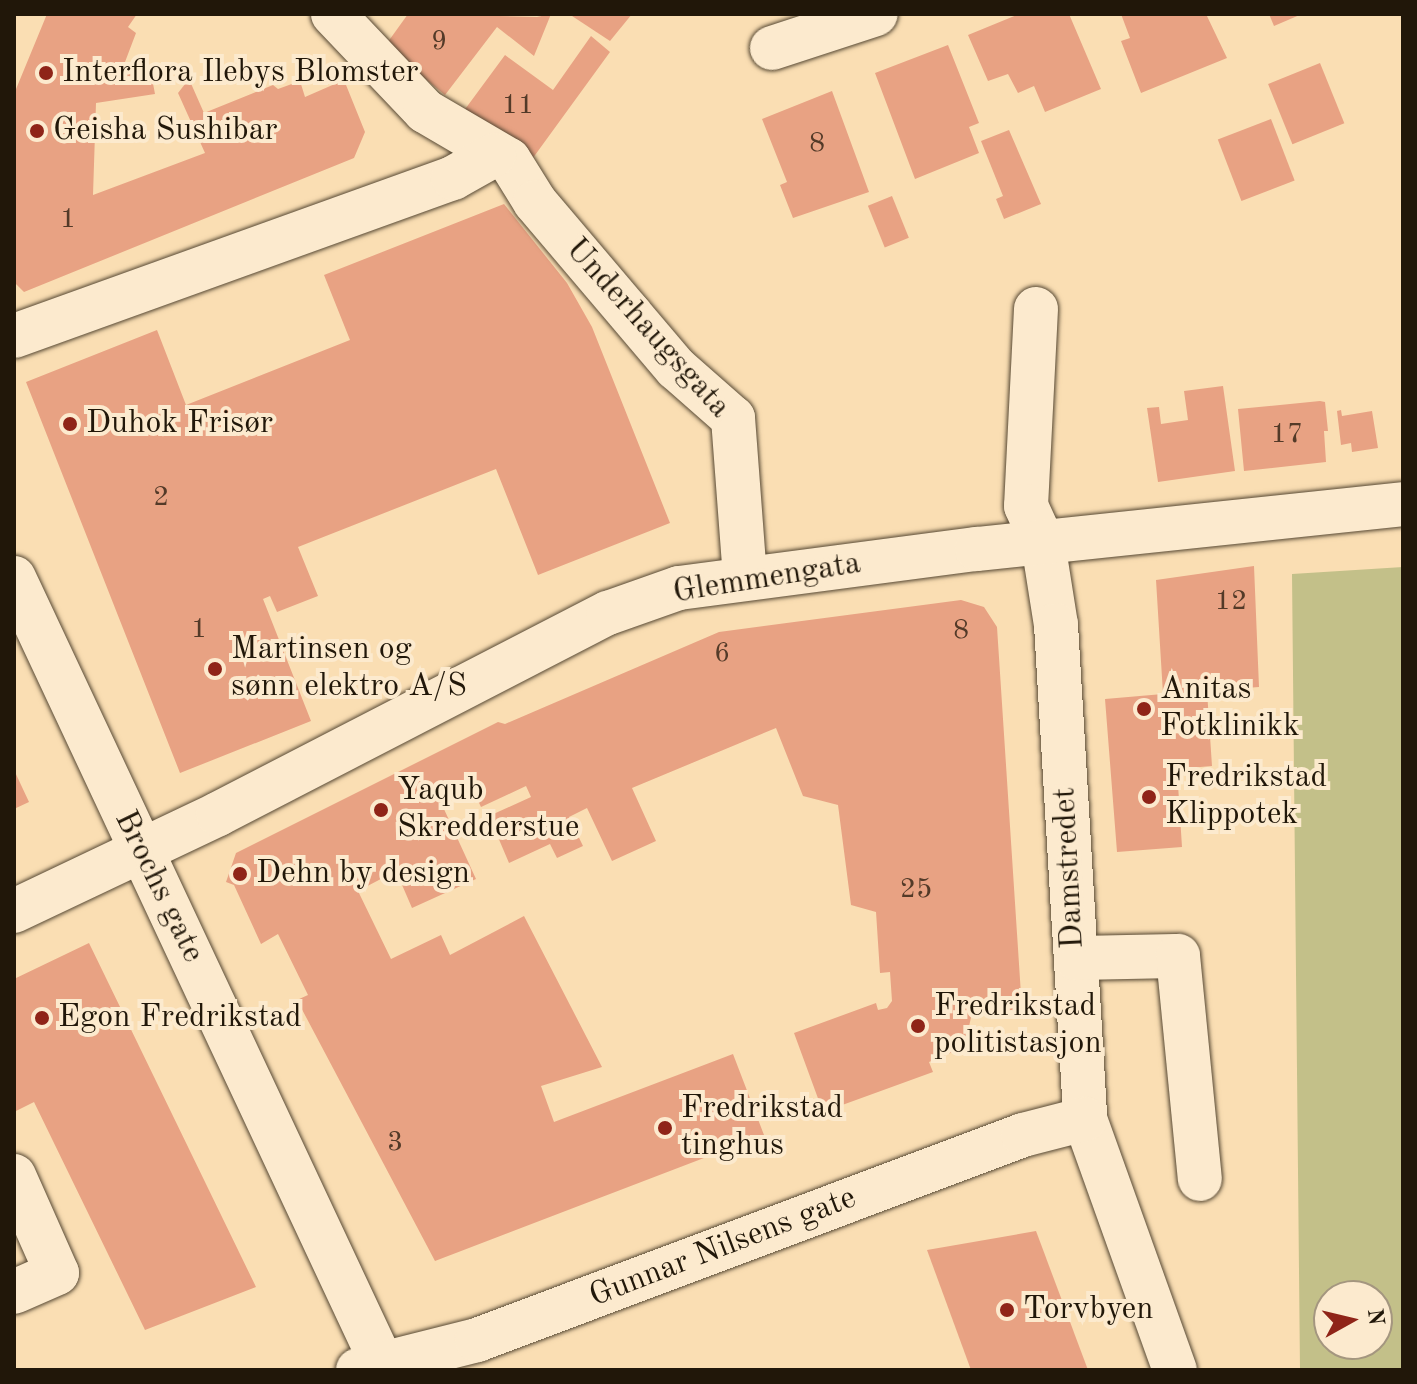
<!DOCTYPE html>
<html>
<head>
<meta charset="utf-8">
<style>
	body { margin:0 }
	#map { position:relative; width:1417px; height:1384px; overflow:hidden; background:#fadeb3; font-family:"Old Standard TT",serif }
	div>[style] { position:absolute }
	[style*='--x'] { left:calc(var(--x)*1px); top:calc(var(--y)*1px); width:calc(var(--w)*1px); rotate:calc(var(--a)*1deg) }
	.green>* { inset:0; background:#c3c089 }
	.building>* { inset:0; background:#e8a283; transform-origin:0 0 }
	.roads { filter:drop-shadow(0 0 2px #574934) drop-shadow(0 0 2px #574934) }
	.minor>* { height:44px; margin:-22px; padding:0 22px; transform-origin:22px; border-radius:22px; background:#fceace }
	.dots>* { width:22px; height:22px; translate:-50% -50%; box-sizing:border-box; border:4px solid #fceace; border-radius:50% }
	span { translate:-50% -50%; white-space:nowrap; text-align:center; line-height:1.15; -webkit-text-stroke:8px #fceace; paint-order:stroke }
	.number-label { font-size:28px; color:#533a28 }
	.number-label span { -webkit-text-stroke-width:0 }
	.poi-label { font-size:32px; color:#211709 }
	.left { translate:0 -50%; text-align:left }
	.street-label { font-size:32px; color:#211709 }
	.frame { position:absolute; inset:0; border:16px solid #211709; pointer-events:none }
	.north { position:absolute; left:1313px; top:1280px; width:80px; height:80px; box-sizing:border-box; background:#fceace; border:2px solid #a4967f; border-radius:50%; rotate:82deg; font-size:22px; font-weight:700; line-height:32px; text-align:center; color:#211709 }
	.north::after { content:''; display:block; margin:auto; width:28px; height:36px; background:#8f2418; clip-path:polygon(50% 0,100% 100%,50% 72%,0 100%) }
</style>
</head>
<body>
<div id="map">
	<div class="green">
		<div style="clip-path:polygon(evenodd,1403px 567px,1403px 1370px,1300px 1370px,1292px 574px,1403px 567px,1329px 1296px,1377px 1296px,1377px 1344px,1329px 1344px,1329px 1296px)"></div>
	</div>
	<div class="building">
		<div style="clip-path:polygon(47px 14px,137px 14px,128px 27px,136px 33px,125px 62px,151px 73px,155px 94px,96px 103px,93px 195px,205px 153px,178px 93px,189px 79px,204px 113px,273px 85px,278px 89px,300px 81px,305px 97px,344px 80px,365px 132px,354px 158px,24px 292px,14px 282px,14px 94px)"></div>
		<div style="clip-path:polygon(408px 14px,537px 17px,551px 14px,534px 56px,497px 27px,445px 95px,385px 46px)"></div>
		<div style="clip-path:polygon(569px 14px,632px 14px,610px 41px)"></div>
		<div style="clip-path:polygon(1019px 14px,1069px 14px,1101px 89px,1045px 112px,1034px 86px,1018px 93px,1008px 74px,988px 81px,968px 35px)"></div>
		<div style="clip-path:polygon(1121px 14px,1206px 14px,1227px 58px,1141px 93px,1121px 41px,1130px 38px)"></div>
		<div style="clip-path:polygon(1269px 14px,1302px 14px,1274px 26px)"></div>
		<div style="clip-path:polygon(591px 36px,610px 52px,530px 162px,463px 112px,505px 55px,553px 90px)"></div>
		<div style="clip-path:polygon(948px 45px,979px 123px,969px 127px,979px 153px,915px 179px,875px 73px)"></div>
		<div style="left:1320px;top:63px;width:65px;height:56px;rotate:68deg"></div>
		<div style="clip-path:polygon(832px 91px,869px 192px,793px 218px,780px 185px,787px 182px,762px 119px)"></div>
		<div style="left:1271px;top:119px;width:66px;height:57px;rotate:69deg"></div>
		<div style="clip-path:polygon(1009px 130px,1041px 204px,1004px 219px,996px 199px,1003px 196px,981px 141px)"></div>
		<div style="left:892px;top:196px;width:45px;height:26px;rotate:68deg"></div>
		<div style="clip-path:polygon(504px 204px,567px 283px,592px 327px,670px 523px,538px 575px,496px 469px,298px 547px,318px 596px,277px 612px,270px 596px,263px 599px,311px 721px,180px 773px,26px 382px,157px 330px,186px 405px,350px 340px,324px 275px)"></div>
		<div style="clip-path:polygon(1223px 386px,1235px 471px,1158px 482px,1147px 408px,1159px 407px,1161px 424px,1188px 420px,1184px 391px)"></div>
		<div style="clip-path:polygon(1320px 401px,1325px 402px,1328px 431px,1324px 431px,1326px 462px,1244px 471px,1238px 409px)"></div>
		<div style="clip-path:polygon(1341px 410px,1342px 416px,1372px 411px,1378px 448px,1352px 452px,1351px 443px,1341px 445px,1337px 411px)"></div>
		<div style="clip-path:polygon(1254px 566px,1259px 687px,1207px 691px,1212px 766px,1177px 769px,1182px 847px,1117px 852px,1105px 699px,1163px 694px,1156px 580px)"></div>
		<div style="clip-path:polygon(961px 600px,984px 607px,997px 627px,1022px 1010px,972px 1013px,966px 1040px,953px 1052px,929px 1062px,933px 1072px,823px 1112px,794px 1033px,876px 1003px,878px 1010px,887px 1008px,892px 1001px,890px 972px,880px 973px,876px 912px,851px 905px,838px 805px,803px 796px,776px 728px,632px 788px,656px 841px,612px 861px,587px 808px,569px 817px,583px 846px,557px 858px,550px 844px,509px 863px,489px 816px,531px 797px,526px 786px,481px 807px,469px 782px,438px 796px,476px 879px,412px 908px,396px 871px,358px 891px,391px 959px,441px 935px,450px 955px,524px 916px,602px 1067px,541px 1086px,554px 1122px,733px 1054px,764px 1135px,435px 1261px,297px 1000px,308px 995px,278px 934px,261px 944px,234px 885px,226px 882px,236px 853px,498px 722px,505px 724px,719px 632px)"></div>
		<div style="clip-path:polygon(14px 770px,29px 802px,14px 809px)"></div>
		<div style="clip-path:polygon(89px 943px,256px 1287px,145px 1330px,34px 1102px,14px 1112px,14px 979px)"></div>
		<div style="clip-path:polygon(1036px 1231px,1088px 1370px,971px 1370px,927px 1250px)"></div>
	</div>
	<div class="roads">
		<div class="minor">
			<div style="--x:333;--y:14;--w:134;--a:46.5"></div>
			<div style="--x:425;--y:111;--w:97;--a:30.3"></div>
			<div style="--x:509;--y:160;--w:49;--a:58.2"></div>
			<div style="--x:535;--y:202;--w:218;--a:49.7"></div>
			<div style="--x:676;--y:368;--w:76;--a:41.3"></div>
			<div style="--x:733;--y:418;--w:160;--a:85.7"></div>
			<div style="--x:772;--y:48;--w:109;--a:-18.1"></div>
			<div style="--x:1036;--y:309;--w:197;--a:92.9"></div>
			<div style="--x:1026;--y:506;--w:41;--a:65.3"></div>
			<div style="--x:1043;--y:543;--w:83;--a:81"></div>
			<div style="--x:1056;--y:625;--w:495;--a:86.6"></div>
			<div style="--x:1085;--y:1119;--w:267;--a:70.3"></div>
			<div style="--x:14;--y:336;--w:467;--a:-19.8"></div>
			<div style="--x:453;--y:178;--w:47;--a:-29.3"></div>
			<div style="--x:14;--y:578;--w:875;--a:64.9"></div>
			<div style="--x:14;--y:911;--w:226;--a:-25.4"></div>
			<div style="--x:218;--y:814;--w:439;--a:-27.3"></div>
			<div style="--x:608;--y:613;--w:75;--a:-19.4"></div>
			<div style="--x:679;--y:588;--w:301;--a:-7.5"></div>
			<div style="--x:977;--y:549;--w:428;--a:-6"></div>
			<div style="--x:1076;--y:958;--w:102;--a:-1.1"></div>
			<div style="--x:1178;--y:956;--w:224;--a:84.4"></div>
			<div style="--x:14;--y:1176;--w:106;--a:66.1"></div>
			<div style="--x:57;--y:1273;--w:47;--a:156.2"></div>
			<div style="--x:358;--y:1370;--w:123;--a:-14.1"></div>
			<div style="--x:477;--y:1340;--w:583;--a:-20.58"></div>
			<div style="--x:1023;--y:1135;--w:64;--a:-14.5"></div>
		</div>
	</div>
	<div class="dots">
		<div style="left:46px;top:73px;background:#8f2418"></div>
		<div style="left:37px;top:131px;background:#8f2418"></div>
		<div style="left:70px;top:424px;background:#8f2418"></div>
		<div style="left:215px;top:669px;background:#8f2418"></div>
		<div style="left:1144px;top:709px;background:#8f2418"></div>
		<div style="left:1149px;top:797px;background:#8f2418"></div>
		<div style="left:381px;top:810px;background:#8f2418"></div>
		<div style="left:240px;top:874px;background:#8f2418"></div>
		<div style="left:42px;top:1018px;background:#8f2418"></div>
		<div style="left:918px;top:1026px;background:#8f2418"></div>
		<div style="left:665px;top:1128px;background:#8f2418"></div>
		<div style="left:1007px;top:1310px;background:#8f2418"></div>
	</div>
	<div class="number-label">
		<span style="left:439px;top:42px">9</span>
		<span style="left:518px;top:106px">11</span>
		<span style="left:817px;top:144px">8</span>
		<span style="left:68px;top:220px">1</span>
		<span style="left:1287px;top:435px">17</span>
		<span style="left:161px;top:498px">2</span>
		<span style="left:1231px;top:602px">12</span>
		<span style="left:199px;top:630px">1</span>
		<span style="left:961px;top:631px">8</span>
		<span style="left:722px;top:654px">6</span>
		<span style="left:916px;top:890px">25</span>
		<span style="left:395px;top:1143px">3</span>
	</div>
	<div class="poi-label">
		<span class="left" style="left:62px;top:73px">Interflora Ilebys Blomster</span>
		<span class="left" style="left:53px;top:131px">Geisha Sushibar</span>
		<span class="left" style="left:86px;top:424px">Duhok Frisør</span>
		<span class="left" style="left:231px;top:669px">Martinsen og<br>sønn elektro A/S</span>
		<span class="left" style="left:1160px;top:709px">Anitas<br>Fotklinikk</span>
		<span class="left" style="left:1165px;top:797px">Fredrikstad<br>Klippotek</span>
		<span class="left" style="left:397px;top:810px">Yaqub<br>Skredderstue</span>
		<span class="left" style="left:256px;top:874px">Dehn by design</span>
		<span class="left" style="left:934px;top:1026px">Fredrikstad<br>politistasjon</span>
		<span class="left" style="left:58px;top:1018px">Egon Fredrikstad</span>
		<span class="left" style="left:681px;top:1128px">Fredrikstad<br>tinghus</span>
		<span class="left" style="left:1023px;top:1310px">Torvbyen</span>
	</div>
	<div class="street-label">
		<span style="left:647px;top:329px;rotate:48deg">Underhaugsgata</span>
		<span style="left:767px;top:579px;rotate:-9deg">Glemmengata</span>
		<span style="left:1070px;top:868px;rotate:-93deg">Damstredet</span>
		<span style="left:158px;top:887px;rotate:64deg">Brochs gate</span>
		<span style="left:723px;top:1248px;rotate:-21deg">Gunnar Nilsens gate</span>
	</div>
	<div class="frame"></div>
	<div class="north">N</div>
</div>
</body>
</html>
